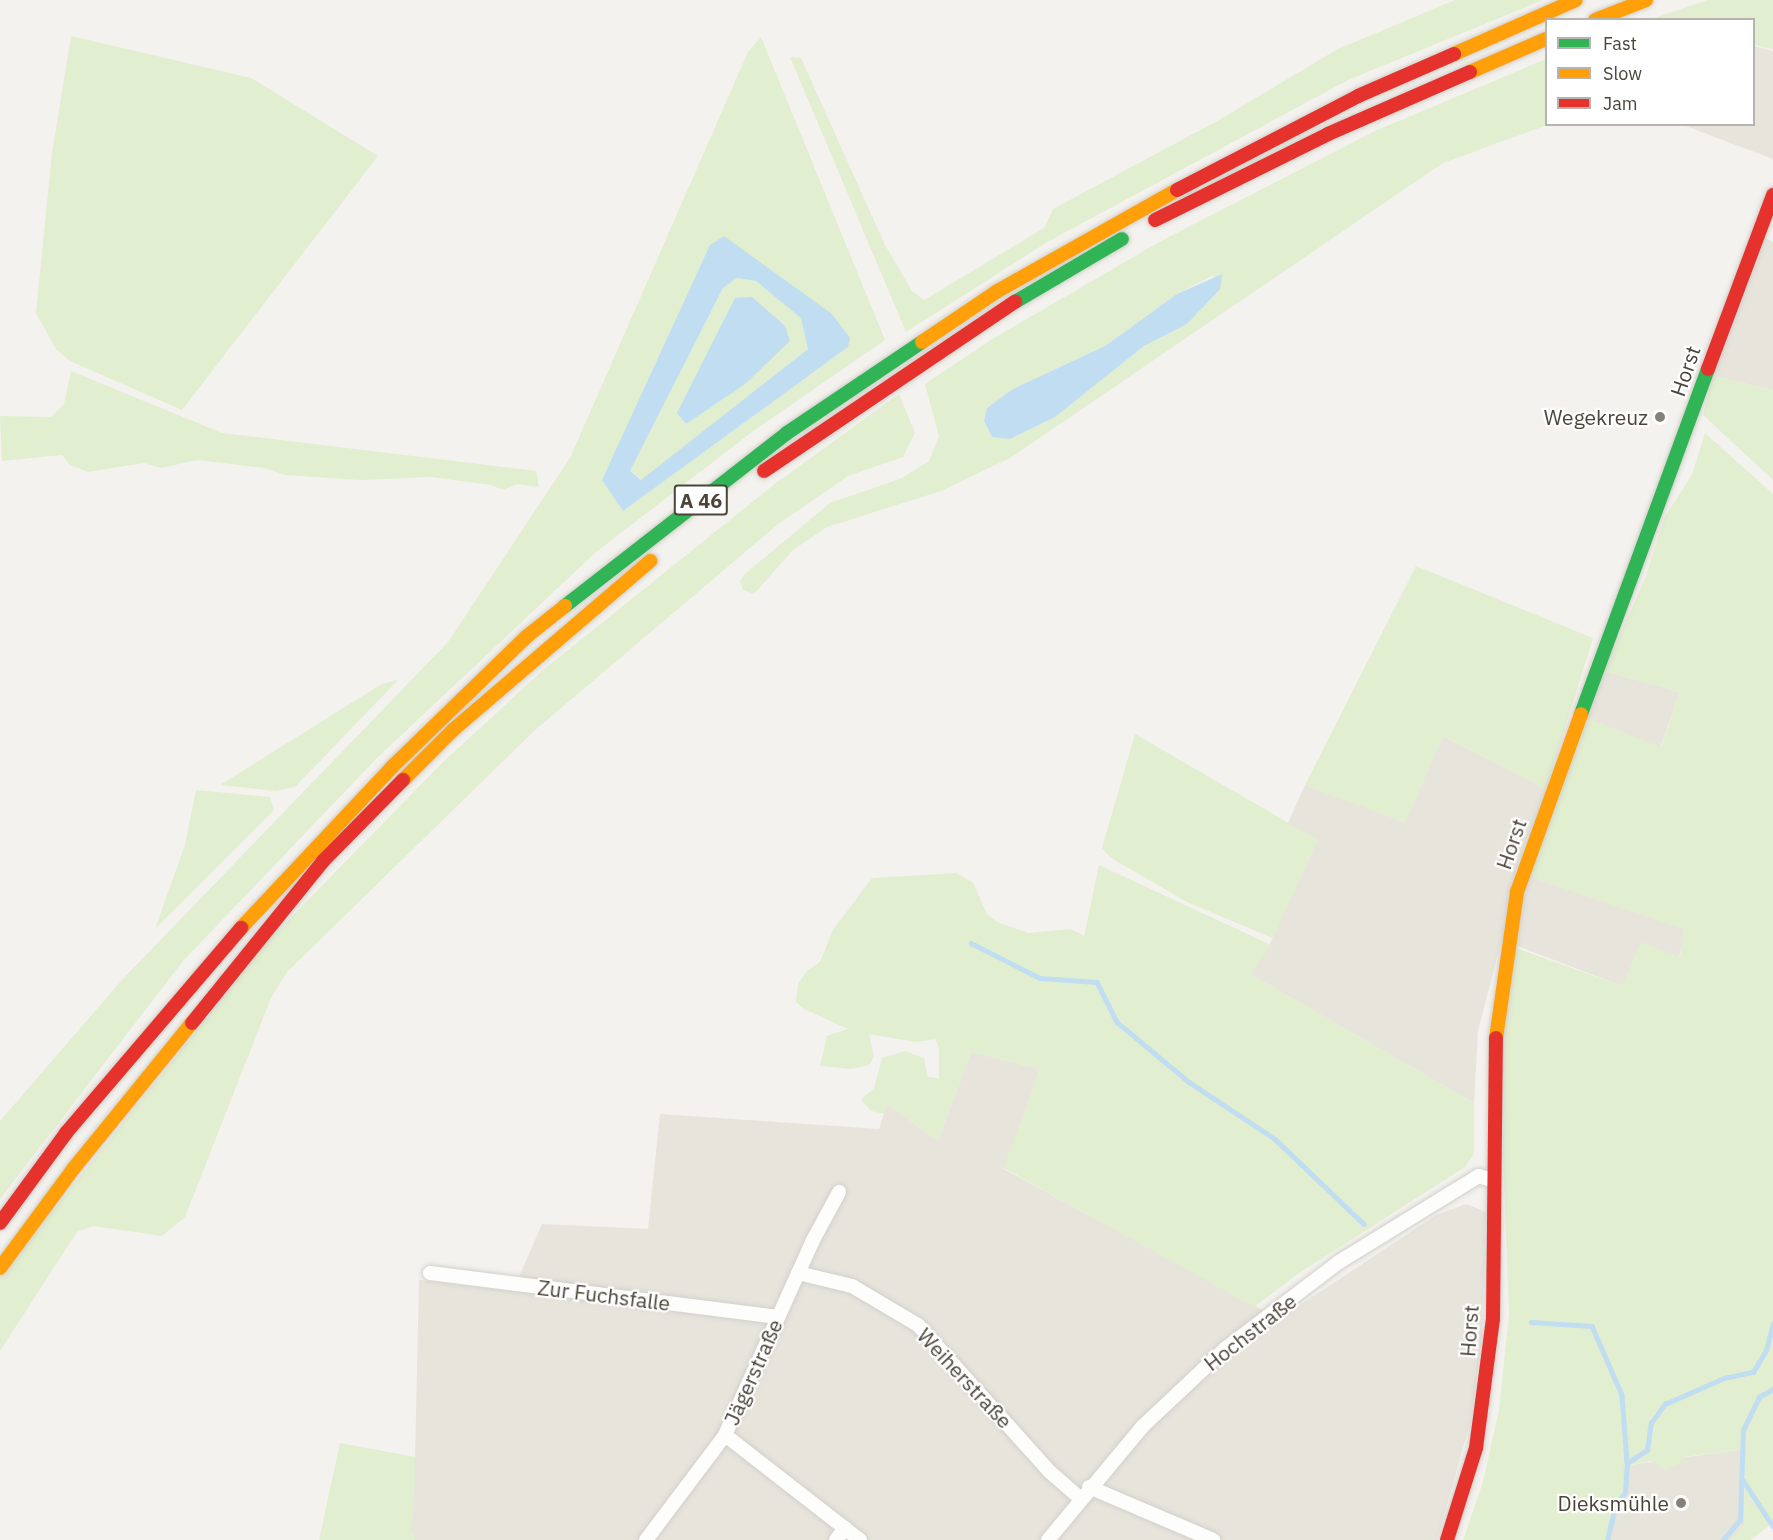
<!DOCTYPE html>
<html>
<head>
<meta charset="utf-8">
<style>
	body { margin:0 }
	#map { position:relative; width:1773px; height:1540px; overflow:hidden; background:#f4f2ee; font-family:"IBM Plex Sans",sans-serif }
	div>[style] { position:absolute }
	[style*='--x'] { left:calc(var(--x)*1px); top:calc(var(--y)*1px); width:calc(var(--w)*1px); rotate:calc(var(--a)*1deg) }
	.residential>* { inset:0; background:#e7e4dc }
	.green>* { inset:0; background:#e1eecf }
	.water>* { inset:0; background:#c0ddf1 }
	.stream>* { height:4.5px; margin:-2.25px; padding:0 2.25px; transform-origin:2.25px; border-radius:2.25px; background:#c0ddf1 }
	.roads { filter:drop-shadow(0 0 2px #d2d0cb) drop-shadow(0 0 2px #d2d0cb) }
	.street>* { height:14px; margin:-7px; padding:0 7px; transform-origin:7px; border-radius:7px; background:#fdfdfc }
	.fast>* { height:14px; margin:-7px; padding:0 7px; transform-origin:7px; border-radius:7px; background:#30b455 }
	.slow>* { height:14px; margin:-7px; padding:0 7px; transform-origin:7px; border-radius:7px; background:#ff9f0a }
	.jam>* { height:14px; margin:-7px; padding:0 7px; transform-origin:7px; border-radius:7px; background:#e5322d }
	.dots>* { width:16px; height:16px; translate:-50% -50%; box-sizing:border-box; border:3px solid #fff; border-radius:50% }
	span { translate:-50% -50%; white-space:nowrap; text-align:center; line-height:1.15; -webkit-text-stroke:4.5px #fff; paint-order:stroke }
	.shield-label span { padding:2px 4px; background:#fff; border:2px solid; border-radius:4px; -webkit-text-stroke-width:0 }
	.shield-label { font-size:20px; color:#4b4439; font-weight:700 }
	.street-label { font-size:21px; color:#4b4439 }
	.poi-label { font-size:21px; color:#4b4439 }
	.right { translate:-100% -50%; text-align:right }
	.legend { position:absolute; left:1545px; top:18px; width:210px; height:108px; box-sizing:border-box; background:#fff; border:2px solid #b7b4b0; margin:0; padding:8px 10px; list-style:none; font-size:18px; color:#4b4439 }
	.legend li { display:flex; align-items:center; gap:12px; height:30px }
	.legend b { width:30px; border:2px solid #b7b4b0 }
</style>
</head>
<body>
<div id="map">
	<div class="residential">
		<div style="clip-path:polygon(1754px 46px,1773px 51px,1773px 159px,1683px 125px,1754px 124px)"></div>
		<div style="clip-path:polygon(1765px 238px,1773px 242px,1773px 390px,1713px 376px)"></div>
		<div style="clip-path:polygon(1604px 671px,1680px 692px,1660px 748px,1587px 718px)"></div>
		<div style="clip-path:polygon(1443px 736px,1546px 789px,1528px 876px,1685px 929px,1679px 958px,1622px 986px,1502px 940px,1478px 1030px,1474px 1103px,1250px 974px,1273px 938px,1188px 902px,1207px 857px,1317px 839px,1287px 825px,1305px 785px,1405px 822px)"></div>
		<div style="clip-path:polygon(971px 1052px,1040px 1069px,1004px 1169px,1279px 1319px,1436px 1215px,1466px 1204px,1486px 1212px,1482px 1337px,1470px 1423px,1437px 1540px,408px 1540px,415px 1457px,419px 1280px,513px 1291px,542px 1224px,648px 1229px,660px 1114px,879px 1129px,887px 1104px,938px 1141px)"></div>
		<div style="clip-path:polygon(1745px 1449px,1744px 1527px,1731px 1540px,1605px 1540px,1610px 1513px,1623px 1493px,1623px 1466px)"></div>
	</div>
	<div class="green">
		<div style="clip-path:polygon(1455px 0,1543px 0,1348px 80px,1049px 241px,906px 332px,790px 57px,801px 58px,885px 245px,912px 291px,924px 300px,1044px 228px,1053px 209px,1219px 120px,1336px 50px)"></div>
		<div style="clip-path:polygon(1708px 0,1773px 0,1773px 49px,1754px 45px,1754px 20px,1651px 19px)"></div>
		<div style="clip-path:polygon(71px 36px,251px 78px,378px 156px,182px 410px,70px 361px,56px 349px,36px 313px,52px 153px)"></div>
		<div style="clip-path:polygon(evenodd,761px 37px,885px 340px,752px 432px,596px 552px,377px 758px,183px 961px,0 1199px,0 1121px,121px 981px,448px 642px,570px 458px,748px 52px,761px 37px,724px 236px,848px 347px,623px 511px,602px 479px,724px 236px)"></div>
		<div style="clip-path:polygon(evenodd,1546px 59px,1547px 125px,1443px 163px,1010px 458px,941px 491px,827px 527px,793px 550px,754px 594px,743px 590px,740px 581px,746px 573px,830px 503px,902px 478px,929px 461px,939px 436px,925px 384px,994px 338px,1161px 241px,1375px 131px,1546px 59px,1214px 275px,1207px 302px,1187px 324px,1144px 346px,1055px 417px,1010px 439px,992px 437px,984px 421px,987px 408px,1013px 389px,1105px 346px,1177px 294px,1214px 275px)"></div>
		<div style="clip-path:polygon(737px 278px,756px 281px,802px 318px,808px 349px,642px 480px,630px 471px,723px 288px)"></div>
		<div style="clip-path:polygon(71px 371px,222px 433px,536px 471px,539px 487px,517px 484px,503px 490px,491px 485px,431px 477px,360px 480px,285px 475px,264px 468px,197px 460px,161px 468px,144px 463px,88px 472px,70px 465px,62px 455px,2px 461px,0 416px,51px 417px,64px 404px)"></div>
		<div style="clip-path:polygon(1713px 376px,1773px 390px,1773px 480px,1703px 415px)"></div>
		<div style="clip-path:polygon(899px 394px,915px 433px,903px 457px,848px 476px,777px 525px,534px 731px,287px 972px,271px 998px,185px 1217px,162px 1236px,93px 1226px,77px 1232px,0 1351px,0 1277px,269px 940px,442px 763px,542px 671px,776px 483px)"></div>
		<div style="clip-path:polygon(1705px 433px,1773px 494px,1773px 1522px,1751px 1540px,1731px 1540px,1744px 1527px,1745px 1449px,1683px 1457px,1679px 1465px,1665px 1470px,1651px 1461px,1623px 1466px,1623px 1493px,1610px 1513px,1605px 1540px,1463px 1540px,1483px 1482px,1499px 1410px,1509px 1314px,1499px 1046px,1513px 947px,1622px 986px,1641px 942px,1680px 957px,1684px 929px,1528px 876px,1587px 718px,1661px 747px,1680px 692px,1604px 671px,1646px 576px,1664px 518px,1692px 475px)"></div>
		<div style="clip-path:polygon(1416px 566px,1593px 638px,1546px 789px,1443px 736px,1405px 823px,1305px 785px)"></div>
		<div style="clip-path:polygon(399px 679px,295px 787px,276px 791px,220px 785px,380px 685px)"></div>
		<div style="clip-path:polygon(1135px 734px,1318px 840px,1273px 938px,1187px 902px,1111px 858px,1102px 848px)"></div>
		<div style="clip-path:polygon(196px 790px,270px 797px,274px 810px,155px 929px,185px 845px)"></div>
		<div style="clip-path:polygon(1099px 865px,1271px 945px,1250px 974px,1474px 1103px,1474px 1154px,1465px 1167px,1299px 1273px,1254px 1307px,1004px 1168px,1040px 1069px,971px 1052px,938px 1141px,887px 1104px,885px 1114px,871px 1111px,861px 1100px,874px 1088px,882px 1058px,905px 1051px,924px 1058px,928px 1077px,939px 1078px,939px 1048px,935px 1039px,917px 1042px,869px 1034px,874px 1057px,869px 1065px,851px 1069px,820px 1066px,827px 1036px,848px 1029px,804px 1009px,796px 1002px,798px 984px,807px 971px,820px 962px,833px 930px,872px 878px,956px 873px,973px 883px,987px 914px,997px 922px,1029px 933px,1071px 929px,1084px 936px)"></div>
		<div style="clip-path:polygon(340px 1443px,415px 1457px,414px 1510px,410px 1531px,415px 1534px,415px 1540px,319px 1540px)"></div>
	</div>
	<div class="water">
		<div style="clip-path:polygon(evenodd,724px 236px,832px 314px,850px 338px,848px 347px,623px 511px,602px 480px,710px 245px,724px 236px,737px 278px,756px 281px,801px 318px,808px 349px,641px 480px,630px 471px,723px 288px,737px 278px)"></div>
		<div style="clip-path:polygon(1222px 274px,1220px 289px,1187px 324px,1144px 346px,1055px 417px,1010px 439px,992px 437px,984px 421px,987px 408px,1013px 389px,1105px 346px,1177px 294px)"></div>
		<div style="clip-path:polygon(752px 297px,785px 326px,790px 341px,745px 384px,686px 424px,677px 413px,735px 298px)"></div>
	</div>
	<div class="stream">
		<div style="--x:971;--y:943;--w:77;--a:26.9"></div>
		<div style="--x:1040;--y:978;--w:57;--a:4"></div>
		<div style="--x:1097;--y:982;--w:45;--a:63.4"></div>
		<div style="--x:1117;--y:1022;--w:94;--a:39.8"></div>
		<div style="--x:1189;--y:1082;--w:103;--a:33.5"></div>
		<div style="--x:1275;--y:1139;--w:123;--a:43.7"></div>
		<div style="--x:1531;--y:1322;--w:61;--a:3.8"></div>
		<div style="--x:1592;--y:1326;--w:75;--a:66.5"></div>
		<div style="--x:1622;--y:1395;--w:68;--a:85.8"></div>
		<div style="--x:1743;--y:1480;--w:55;--a:56.9"></div>
		<div style="--x:1607;--y:1540;--w:36;--a:-76"></div>
		<div style="--x:1616;--y:1505;--w:16;--a:-55"></div>
		<div style="--x:1625;--y:1492;--w:29;--a:-86"></div>
		<div style="--x:1627;--y:1463;--w:24;--a:-33"></div>
		<div style="--x:1647;--y:1450;--w:27;--a:-82"></div>
		<div style="--x:1651;--y:1423;--w:24;--a:-54"></div>
		<div style="--x:1665;--y:1404;--w:64;--a:-23.8"></div>
		<div style="--x:1724;--y:1378;--w:30;--a:-12"></div>
		<div style="--x:1753;--y:1372;--w:26;--a:-59"></div>
		<div style="--x:1766;--y:1350;--w:27;--a:-75"></div>
		<div style="--x:1723;--y:1540;--w:26;--a:-50"></div>
		<div style="--x:1740;--y:1520;--w:90;--a:-88.1"></div>
		<div style="--x:1743;--y:1430;--w:37;--a:-64"></div>
		<div style="--x:1759;--y:1397;--w:16;--a:-30"></div>
	</div>
	<div class="roads">
		<div class="street">
			<div style="--x:430;--y:1273;--w:351;--a:7.2"></div>
			<div style="--x:798;--y:1273;--w:56;--a:13.5"></div>
			<div style="--x:852;--y:1286;--w:77;--a:30.6"></div>
			<div style="--x:918;--y:1325;--w:198;--a:48.1"></div>
			<div style="--x:1050;--y:1472;--w:40;--a:41"></div>
			<div style="--x:725;--y:1435;--w:171;--a:37.9"></div>
			<div style="--x:1089;--y:1487;--w:135;--a:23.1"></div>
			<div style="--x:646;--y:1540;--w:131;--a:-53"></div>
			<div style="--x:725;--y:1435;--w:212;--a:-65.7"></div>
			<div style="--x:812;--y:1242;--w:57;--a:-61.6"></div>
			<div style="--x:836;--y:1540;--w:15;--a:-53"></div>
			<div style="--x:1048;--y:1540;--w:148;--a:-50.2"></div>
			<div style="--x:1143;--y:1426;--w:114;--a:-43.2"></div>
			<div style="--x:1226;--y:1348;--w:142;--a:-37.3"></div>
			<div style="--x:1339;--y:1262;--w:164;--a:-31.6"></div>
			<div style="--x:1479;--y:1176;--w:13;--a:18"></div>
		</div>
		<div class="fast">
			<div style="--x:1015;--y:302;--w:124;--a:-30.5"></div>
			<div style="--x:565;--y:606;--w:281;--a:-37.9"></div>
			<div style="--x:787;--y:433;--w:163;--a:-34"></div>
			<div style="--x:1581;--y:714;--w:368;--a:-69.8"></div>
		</div>
		<div class="slow">
			<div style="--x:1595;--y:20;--w:55;--a:-21.4"></div>
			<div style="--x:1454;--y:54;--w:133;--a:-23.9"></div>
			<div style="--x:1470;--y:72;--w:83;--a:-23.5"></div>
			<div style="--x:922;--y:342;--w:89;--a:-34"></div>
			<div style="--x:996;--y:292;--w:208;--a:-29.4"></div>
			<div style="--x:403;--y:780;--w:71;--a:-45"></div>
			<div style="--x:453;--y:730;--w:260;--a:-40.6"></div>
			<div style="--x:241;--y:928;--w:221;--a:-46.8"></div>
			<div style="--x:392;--y:767;--w:187;--a:-44.1"></div>
			<div style="--x:526;--y:637;--w:50;--a:-38.5"></div>
			<div style="--x:1496;--y:1038;--w:148;--a:-81.8"></div>
			<div style="--x:1517;--y:892;--w:189;--a:-70.2"></div>
			<div style="--x:0;--y:1268;--w:124;--a:-53.5"></div>
			<div style="--x:74;--y:1168;--w:187;--a:-50.9"></div>
		</div>
		<div class="jam">
			<div style="--x:1177;--y:190;--w:204;--a:-27.4"></div>
			<div style="--x:1358;--y:96;--w:105;--a:-23.6"></div>
			<div style="--x:1155;--y:220;--w:193;--a:-26.4"></div>
			<div style="--x:1328;--y:134;--w:155;--a:-23.6"></div>
			<div style="--x:1708;--y:369;--w:186;--a:-69.5"></div>
			<div style="--x:764;--y:471;--w:303;--a:-34"></div>
			<div style="--x:192;--y:1023;--w:208;--a:-51"></div>
			<div style="--x:323;--y:861;--w:114;--a:-45.4"></div>
			<div style="--x:0;--y:1223;--w:112;--a:-53.7"></div>
			<div style="--x:66;--y:1133;--w:270;--a:-49.5"></div>
			<div style="--x:1447;--y:1540;--w:96;--a:-72.5"></div>
			<div style="--x:1476;--y:1448;--w:130;--a:-82.5"></div>
			<div style="--x:1493;--y:1319;--w:281;--a:-89.4"></div>
		</div>
	</div>
	<div class="dots">
		<div style="left:1660px;top:417px;background:#868178"></div>
		<div style="left:1681px;top:1503px;background:#868178"></div>
	</div>
	<div class="shield-label">
		<span style="left:701px;top:500px">A 46</span>
	</div>
	<div class="street-label">
		<span style="left:1685px;top:371px;rotate:-71deg">Horst</span>
		<span style="left:1511px;top:844px;rotate:-71deg">Horst</span>
		<span style="left:604px;top:1295px;rotate:7deg">Zur Fuchsfalle</span>
		<span style="left:1469px;top:1331px;rotate:-86deg">Horst</span>
		<span style="left:1250px;top:1332px;rotate:-38deg">Hochstraße</span>
		<span style="left:753px;top:1372px;rotate:-66deg">Jägerstraße</span>
		<span style="left:965px;top:1378px;rotate:47deg">Weiherstraße</span>
	</div>
	<div class="poi-label">
		<span class="right" style="left:1648px;top:417px">Wegekreuz</span>
		<span class="right" style="left:1669px;top:1503px">Dieksmühle</span>
	</div>
	<ul class="legend">
	<li><b style="height:8px;background:#30b455"></b>Fast</li>
	<li><b style="height:8px;background:#ff9f0a"></b>Slow</li>
	<li><b style="height:8px;background:#e5322d"></b>Jam</li>
	</ul>
</div>
</body>
</html>
